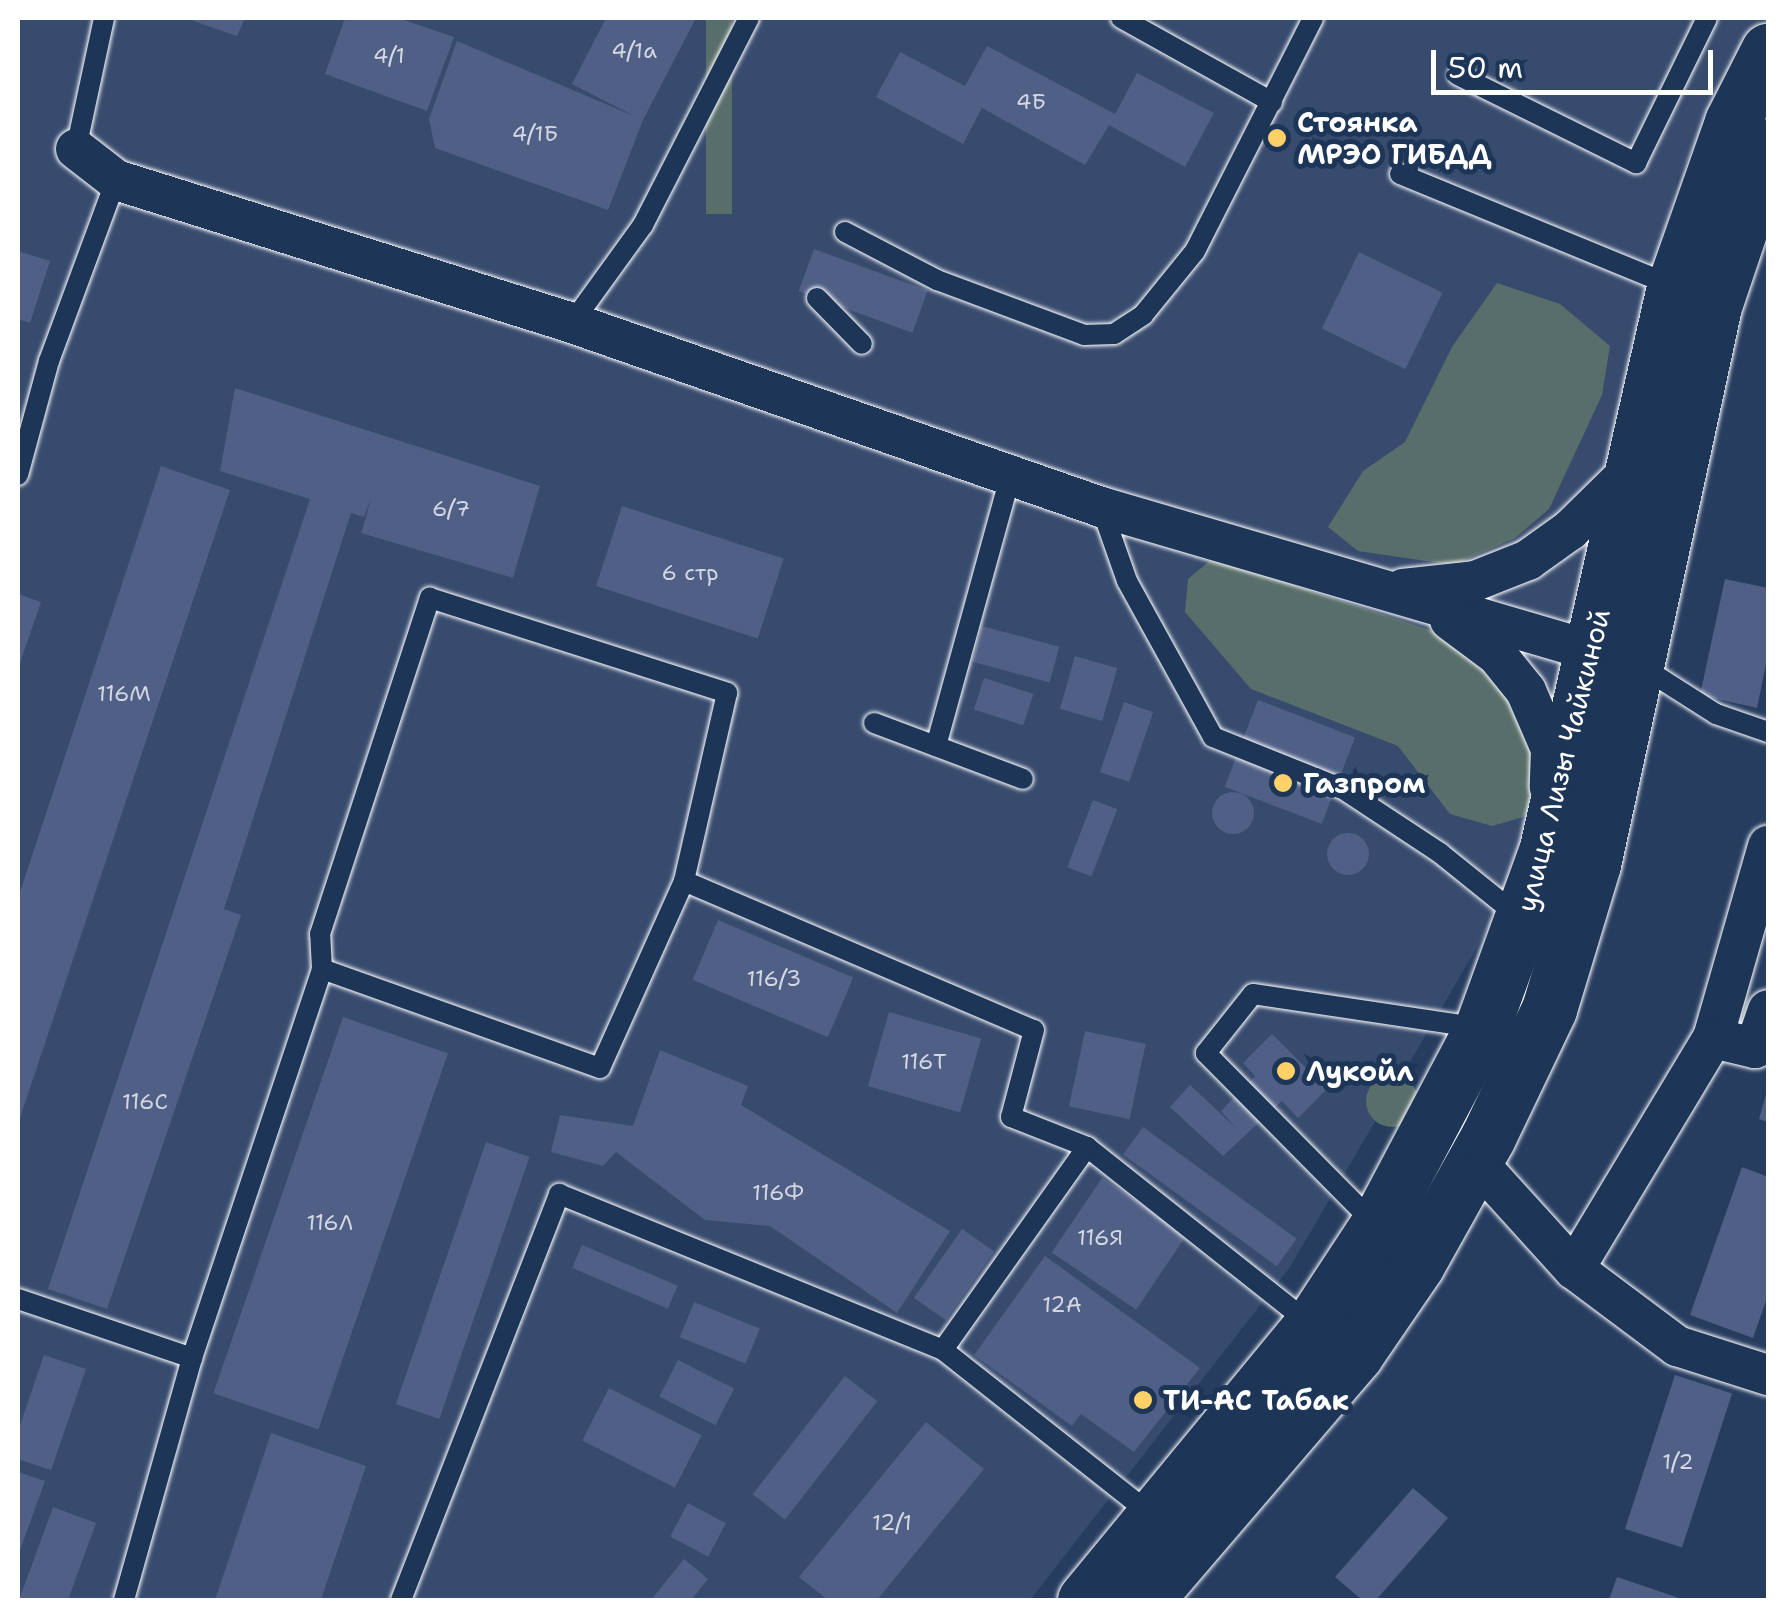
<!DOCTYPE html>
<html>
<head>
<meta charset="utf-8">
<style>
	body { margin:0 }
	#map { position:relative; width:1786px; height:1618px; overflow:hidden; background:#273d60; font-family:"Shantell Sans",sans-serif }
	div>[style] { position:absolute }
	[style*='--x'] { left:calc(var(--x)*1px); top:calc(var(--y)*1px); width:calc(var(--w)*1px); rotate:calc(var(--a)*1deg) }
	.built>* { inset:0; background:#374b6e }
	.green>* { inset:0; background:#586e6a; transform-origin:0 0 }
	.round { border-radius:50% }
	.building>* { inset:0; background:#4f5f86; transform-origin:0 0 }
	.roads { filter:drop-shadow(0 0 2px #fff) drop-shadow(0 0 2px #fff) }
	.lane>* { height:20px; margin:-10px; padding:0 10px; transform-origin:10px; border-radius:10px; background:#1d3557 }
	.street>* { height:40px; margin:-20px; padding:0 20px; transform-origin:20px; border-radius:20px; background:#1d3557 }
	.secondary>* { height:55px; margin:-27.5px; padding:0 27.5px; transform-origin:27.5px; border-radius:27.5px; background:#1d3557 }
	.dots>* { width:28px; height:28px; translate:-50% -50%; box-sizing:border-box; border:5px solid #1d3557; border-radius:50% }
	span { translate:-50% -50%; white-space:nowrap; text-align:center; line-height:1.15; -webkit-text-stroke:10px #1d3557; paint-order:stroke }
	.number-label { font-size:22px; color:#d3d7e1 }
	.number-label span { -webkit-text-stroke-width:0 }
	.poi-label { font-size:28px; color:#fff; font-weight:700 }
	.left { translate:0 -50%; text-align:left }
	.street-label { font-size:28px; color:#fff }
	.frame { position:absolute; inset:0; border:20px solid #fff; pointer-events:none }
	.scale { position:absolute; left:1431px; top:50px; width:282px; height:45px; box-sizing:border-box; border:5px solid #fff; border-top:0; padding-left:12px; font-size:30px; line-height:35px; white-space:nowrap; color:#fff; -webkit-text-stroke:8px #1d3557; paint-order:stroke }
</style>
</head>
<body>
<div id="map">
	<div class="built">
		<div style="clip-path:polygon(18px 18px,1762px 18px,1677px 179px,1537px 800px,1497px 913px,1290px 1267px,1030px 1600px,18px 1600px)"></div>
	</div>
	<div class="green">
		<div style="left:706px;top:18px;width:26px;height:196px"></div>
		<div style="clip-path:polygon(1497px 283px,1560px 304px,1610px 346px,1602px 395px,1549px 509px,1515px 538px,1453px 565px,1358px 551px,1328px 527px,1363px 471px,1405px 442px,1452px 347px)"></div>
		<div style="clip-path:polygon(1212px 559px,1461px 640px,1510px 701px,1531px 754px,1537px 800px,1523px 817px,1492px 826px,1450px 814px,1398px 746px,1251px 689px,1185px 612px,1188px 579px)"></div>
		<div class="round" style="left:1366px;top:1075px;width:52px;height:52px"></div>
	</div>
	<div class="building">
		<div style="clip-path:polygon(185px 18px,245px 18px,237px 36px)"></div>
		<div style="clip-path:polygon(345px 18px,398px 18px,454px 37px,427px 111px,325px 74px)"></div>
		<div style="clip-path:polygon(606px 18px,696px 18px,643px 120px,608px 210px,435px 148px,429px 119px,457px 41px,634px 116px,572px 84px)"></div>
		<div style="clip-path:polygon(987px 46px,1115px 114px,1137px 73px,1214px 113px,1185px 167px,1109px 125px,1085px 165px,982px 108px,963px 144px,876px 97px,900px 52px,965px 86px)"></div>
		<div style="left:814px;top:249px;width:121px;height:45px;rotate:20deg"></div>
		<div style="clip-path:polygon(18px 251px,50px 261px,30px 323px,18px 319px)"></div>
		<div style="left:1359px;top:252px;width:93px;height:85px;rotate:26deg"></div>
		<div style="clip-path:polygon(235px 388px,540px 486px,513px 578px,361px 533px,372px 496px,364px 517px,351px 513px,224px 909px,241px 915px,107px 1309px,48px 1289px,310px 499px,220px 471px)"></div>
		<div style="clip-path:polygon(161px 466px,230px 490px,18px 1124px,18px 898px)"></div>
		<div style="left:622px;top:506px;width:170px;height:84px;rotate:18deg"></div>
		<div style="clip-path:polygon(1725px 579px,1768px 588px,1768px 654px,1757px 708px,1700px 695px)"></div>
		<div style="clip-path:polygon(18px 594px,41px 602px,18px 669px)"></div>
		<div style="left:982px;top:626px;width:80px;height:37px;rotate:15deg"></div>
		<div style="left:1075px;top:656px;width:44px;height:55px;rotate:16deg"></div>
		<div style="left:984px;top:678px;width:52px;height:33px;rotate:18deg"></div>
		<div style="left:1258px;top:700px;width:104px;height:93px;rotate:21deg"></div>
		<div style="left:1124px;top:702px;width:31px;height:74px;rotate:19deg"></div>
		<div class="round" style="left:1212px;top:792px;width:42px;height:42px"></div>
		<div style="left:1093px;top:800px;width:26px;height:72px;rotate:21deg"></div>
		<div class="round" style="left:1327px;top:833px;width:42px;height:42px"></div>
		<div style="left:718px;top:920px;width:147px;height:65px;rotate:23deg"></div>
		<div style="left:889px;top:1012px;width:96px;height:77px;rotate:16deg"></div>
		<div style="left:343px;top:1017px;width:111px;height:398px;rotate:19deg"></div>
		<div style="left:1085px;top:1031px;width:62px;height:77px;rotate:12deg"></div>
		<div style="clip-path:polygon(1272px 1034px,1327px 1089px,1298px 1118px,1282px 1101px,1223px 1156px,1170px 1107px,1190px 1085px,1237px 1129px,1221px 1111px,1255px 1076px,1243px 1063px)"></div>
		<div style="clip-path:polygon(660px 1050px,748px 1086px,741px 1105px,950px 1231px,897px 1313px,770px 1226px,705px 1220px,616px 1152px,603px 1166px,551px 1152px,560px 1115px,633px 1126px)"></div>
		<div style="clip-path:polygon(1767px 1091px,1768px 1091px,1768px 1122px,1759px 1119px)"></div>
		<div style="left:1143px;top:1127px;width:190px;height:34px;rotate:36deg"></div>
		<div style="left:486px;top:1142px;width:46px;height:277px;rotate:19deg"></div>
		<div style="clip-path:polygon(1742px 1167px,1768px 1177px,1768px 1295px,1753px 1338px,1690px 1315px)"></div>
		<div style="left:1102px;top:1178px;width:102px;height:90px;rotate:34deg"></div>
		<div style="left:962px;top:1229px;width:39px;height:84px;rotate:35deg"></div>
		<div style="left:582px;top:1245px;width:104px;height:25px;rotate:23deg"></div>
		<div style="clip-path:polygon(1045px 1256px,1200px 1368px,1134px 1452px,1081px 1414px,1072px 1426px,974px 1355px)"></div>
		<div style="left:694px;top:1302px;width:71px;height:38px;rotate:22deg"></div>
		<div style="clip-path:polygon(44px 1355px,86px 1369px,51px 1470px,18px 1459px,18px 1431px)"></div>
		<div style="left:678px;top:1360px;width:63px;height:41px;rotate:27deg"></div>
		<div style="left:1675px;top:1375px;width:60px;height:162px;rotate:18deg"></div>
		<div style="left:845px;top:1376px;width:41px;height:150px;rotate:38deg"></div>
		<div style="left:609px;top:1388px;width:104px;height:59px;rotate:27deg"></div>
		<div style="clip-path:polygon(926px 1422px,984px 1469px,877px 1600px,828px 1600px,799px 1577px)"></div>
		<div style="clip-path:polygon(271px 1433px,366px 1466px,321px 1600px,215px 1600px)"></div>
		<div style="clip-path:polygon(18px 1472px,45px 1481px,18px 1556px)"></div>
		<div style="clip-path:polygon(1413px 1488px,1448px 1518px,1376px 1600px,1362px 1600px,1335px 1577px)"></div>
		<div style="left:688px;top:1503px;width:43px;height:38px;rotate:28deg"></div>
		<div style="clip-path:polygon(53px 1507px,96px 1523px,68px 1600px,19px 1600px)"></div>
		<div style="clip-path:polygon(684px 1559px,708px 1579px,691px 1600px,651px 1600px)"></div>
		<div style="clip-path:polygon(1617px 1577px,1685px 1600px,1609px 1600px)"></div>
	</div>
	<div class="roads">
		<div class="lane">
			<div style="--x:1121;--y:18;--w:173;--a:29.1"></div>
			<div style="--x:1458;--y:75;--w:199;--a:26.3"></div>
			<div style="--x:1636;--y:163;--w:161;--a:-63.9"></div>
			<div style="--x:76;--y:149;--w:134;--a:-77.9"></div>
			<div style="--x:1400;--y:174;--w:295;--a:22.3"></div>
			<div style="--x:845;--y:232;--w:104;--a:27.6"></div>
			<div style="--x:937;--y:280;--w:157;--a:20.5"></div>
			<div style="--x:1084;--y:335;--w:30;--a:-2"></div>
			<div style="--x:1114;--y:334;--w:35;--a:-33"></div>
			<div style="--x:1143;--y:315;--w:82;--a:-50.9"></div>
			<div style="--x:1195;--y:251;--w:261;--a:-63.1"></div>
			<div style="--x:817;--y:298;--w:64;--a:45.6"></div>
			<div style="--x:572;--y:323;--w:121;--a:-54.1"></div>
			<div style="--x:643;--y:225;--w:233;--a:-62.9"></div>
			<div style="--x:18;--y:475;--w:118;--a:-74.8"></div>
			<div style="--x:49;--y:361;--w:193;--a:-69.7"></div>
			<div style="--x:1101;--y:507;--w:78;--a:70.6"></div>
			<div style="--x:1127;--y:581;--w:178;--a:61.1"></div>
			<div style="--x:1213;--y:737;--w:140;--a:21.8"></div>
			<div style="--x:1343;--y:789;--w:116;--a:33.4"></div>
			<div style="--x:1440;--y:853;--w:100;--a:38.9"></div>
			<div style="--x:1639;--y:665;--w:91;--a:32.5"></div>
			<div style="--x:1716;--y:714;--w:55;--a:19.1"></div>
			<div style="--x:874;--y:723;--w:159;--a:20.6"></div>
			<div style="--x:936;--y:746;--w:283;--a:-74.6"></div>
			<div style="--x:322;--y:969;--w:35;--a:-93"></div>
			<div style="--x:320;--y:934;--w:354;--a:-71.9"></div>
			<div style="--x:430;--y:598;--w:312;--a:17.7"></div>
			<div style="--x:727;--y:693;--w:193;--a:102.9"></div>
			<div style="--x:1087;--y:1147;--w:283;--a:38.4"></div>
			<div style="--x:1376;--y:1225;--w:242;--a:-134.7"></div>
			<div style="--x:1206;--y:1053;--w:75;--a:-51.5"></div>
			<div style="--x:1253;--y:994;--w:230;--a:8.5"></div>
			<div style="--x:18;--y:1299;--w:184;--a:18.7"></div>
			<div style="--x:124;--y:1600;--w:251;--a:-74.3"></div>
			<div style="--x:192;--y:1358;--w:410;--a:-71.5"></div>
			<div style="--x:322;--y:969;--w:295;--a:19.6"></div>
			<div style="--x:600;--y:1068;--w:205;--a:-65.8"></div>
			<div style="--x:684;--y:881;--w:380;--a:23.1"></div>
			<div style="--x:1034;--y:1030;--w:90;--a:104.8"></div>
			<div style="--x:1011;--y:1117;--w:82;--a:21.5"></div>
			<div style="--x:1087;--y:1147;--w:249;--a:125.4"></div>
			<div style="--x:401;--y:1600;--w:436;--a:-68.7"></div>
			<div style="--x:559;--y:1194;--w:414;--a:22.1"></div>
			<div style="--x:943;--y:1350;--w:268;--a:38.3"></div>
		</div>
		<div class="street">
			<div style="--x:76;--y:149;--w:51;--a:37.8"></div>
			<div style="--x:116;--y:180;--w:478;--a:17.4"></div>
			<div style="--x:572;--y:323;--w:560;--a:19.18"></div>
			<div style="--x:1101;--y:507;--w:537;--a:16.34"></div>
			<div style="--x:1403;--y:589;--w:72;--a:-6.3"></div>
			<div style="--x:1475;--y:581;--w:57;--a:-21.6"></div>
			<div style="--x:1528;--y:560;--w:52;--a:-35.5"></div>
			<div style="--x:1570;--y:530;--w:86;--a:-44.5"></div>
			<div style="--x:1450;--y:620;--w:59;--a:36.7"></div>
			<div style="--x:1497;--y:655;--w:46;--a:51.1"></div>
			<div style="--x:1526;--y:691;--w:63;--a:66.7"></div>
			<div style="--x:1551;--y:749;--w:38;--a:92"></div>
			<div style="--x:1713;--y:1038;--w:200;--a:-74"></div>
			<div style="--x:1475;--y:1160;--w:147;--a:47.8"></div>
			<div style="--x:1574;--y:1269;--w:129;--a:36.8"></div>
			<div style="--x:1677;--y:1346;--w:96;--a:17.7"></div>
			<div style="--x:1574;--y:1269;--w:270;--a:-59"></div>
			<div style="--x:1713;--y:1038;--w:43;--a:13.4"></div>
			<div style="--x:1755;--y:1048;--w:40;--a:-71.1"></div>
		</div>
		<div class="secondary">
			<div style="--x:1085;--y:1600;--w:357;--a:-50.5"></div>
			<div style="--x:1312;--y:1325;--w:118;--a:-56.7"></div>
			<div style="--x:1377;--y:1226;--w:224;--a:-62.1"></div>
			<div style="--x:1482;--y:1028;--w:191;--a:-70.1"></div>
			<div style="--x:1547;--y:848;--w:575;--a:-77.24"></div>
			<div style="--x:1674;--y:287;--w:175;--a:-70.6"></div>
			<div style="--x:1732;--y:122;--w:80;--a:-63.1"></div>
			<div style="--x:1145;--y:1600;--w:323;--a:-49.4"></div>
			<div style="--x:1355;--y:1355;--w:110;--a:-55.7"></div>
			<div style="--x:1417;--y:1264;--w:145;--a:-60.8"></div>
			<div style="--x:1488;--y:1137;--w:142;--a:-64.5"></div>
			<div style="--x:1549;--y:1009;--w:152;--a:-73.1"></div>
			<div style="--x:1593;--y:864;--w:571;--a:-77.77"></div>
			<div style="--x:1714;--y:306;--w:169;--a:-71.4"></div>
		</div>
	</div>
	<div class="dots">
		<div style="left:1277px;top:138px;background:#ffd166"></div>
		<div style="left:1283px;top:783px;background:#ffd166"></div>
		<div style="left:1286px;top:1071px;background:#ffd166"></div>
		<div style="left:1143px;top:1400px;background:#ffd166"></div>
	</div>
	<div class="number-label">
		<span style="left:634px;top:51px">4/1а</span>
		<span style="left:389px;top:56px">4/1</span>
		<span style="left:1031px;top:102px">4Б</span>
		<span style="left:535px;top:134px">4/1Б</span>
		<span style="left:451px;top:509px">6/7</span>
		<span style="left:690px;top:573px">6 стр</span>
		<span style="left:124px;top:694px">116М</span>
		<span style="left:774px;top:979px">116/3</span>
		<span style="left:924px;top:1062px">116Т</span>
		<span style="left:145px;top:1102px">116С</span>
		<span style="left:778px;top:1193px">116Ф</span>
		<span style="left:330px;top:1223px">116Л</span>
		<span style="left:1100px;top:1238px">116Я</span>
		<span style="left:1062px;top:1305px">12А</span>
		<span style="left:1678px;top:1462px">1/2</span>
		<span style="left:892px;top:1523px">12/1</span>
	</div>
	<div class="poi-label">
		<span class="left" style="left:1297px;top:138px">Стоянка<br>МРЭО ГИБДД</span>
		<span class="left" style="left:1303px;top:783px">Газпром</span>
		<span class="left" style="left:1306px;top:1071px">Лукойл</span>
		<span class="left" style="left:1163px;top:1400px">ТИ-АС Табак</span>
	</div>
	<div class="street-label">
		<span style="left:1563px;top:760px;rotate:-76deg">улица Лизы Чайкиной</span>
	</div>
	<div class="frame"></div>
	<div class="scale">50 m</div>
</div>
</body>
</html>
